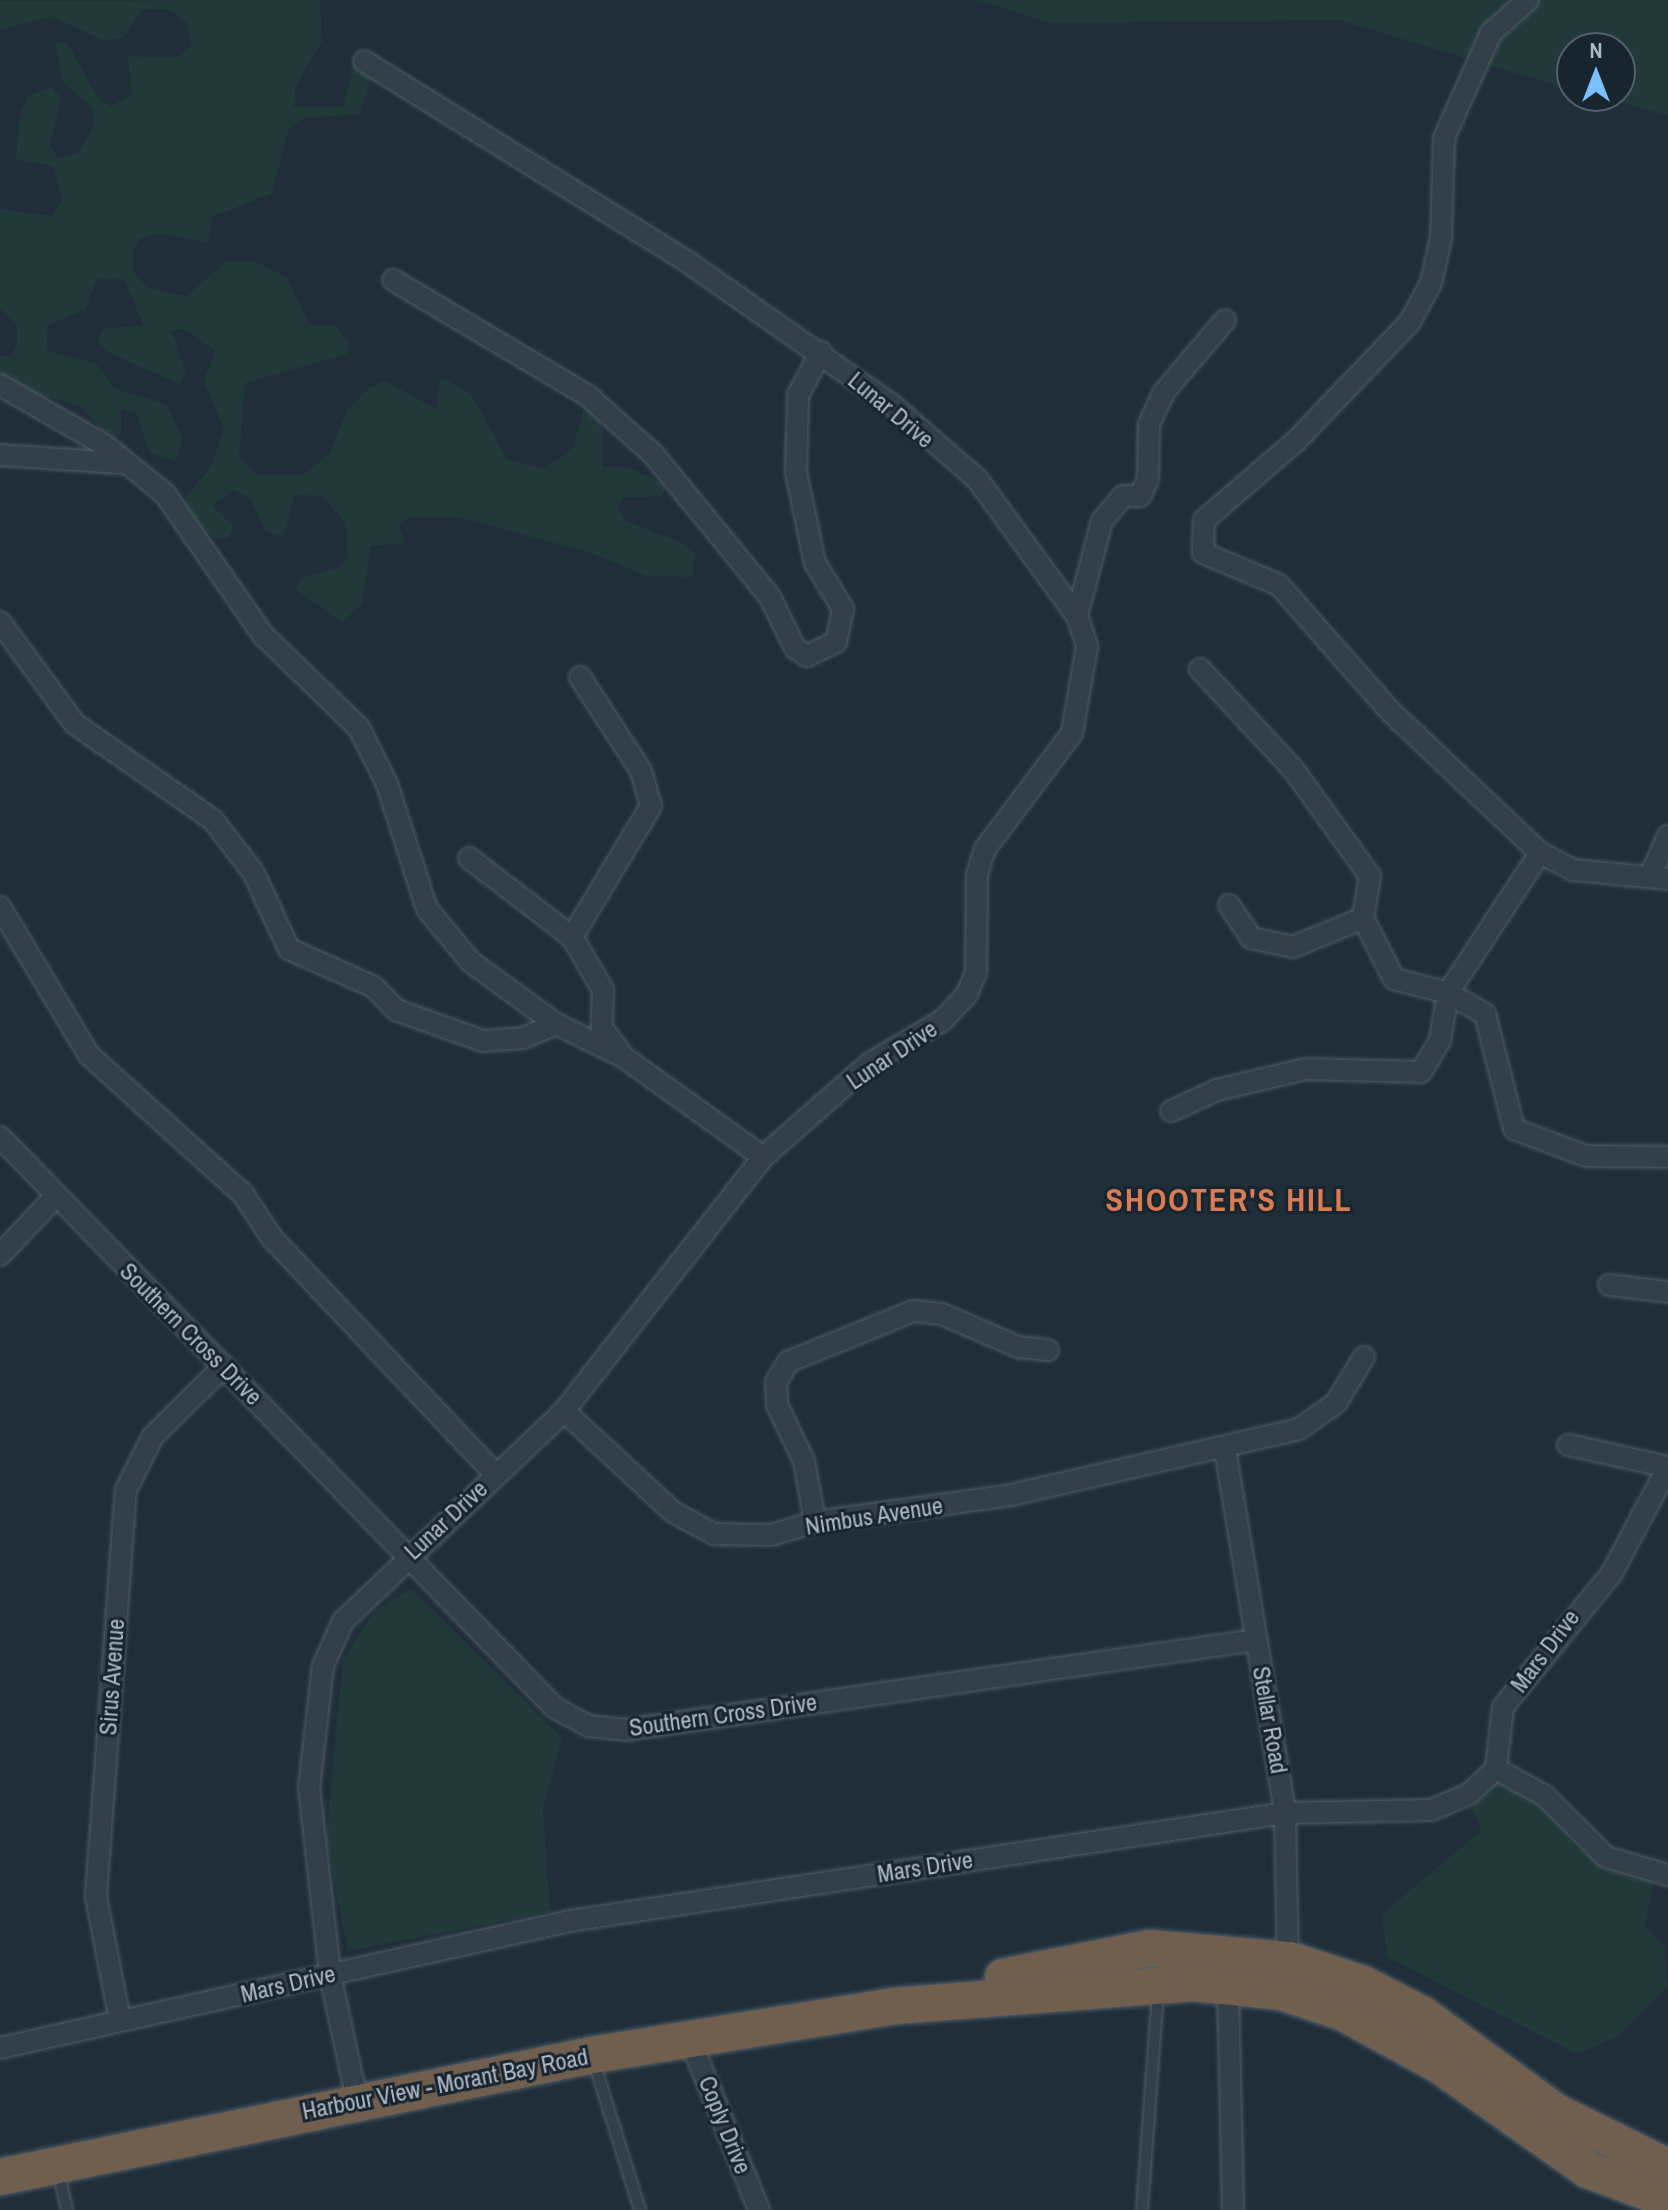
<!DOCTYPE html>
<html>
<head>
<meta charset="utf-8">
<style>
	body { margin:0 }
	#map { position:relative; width:1668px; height:2210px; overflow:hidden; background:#1f2e39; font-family:"Archivo Narrow",sans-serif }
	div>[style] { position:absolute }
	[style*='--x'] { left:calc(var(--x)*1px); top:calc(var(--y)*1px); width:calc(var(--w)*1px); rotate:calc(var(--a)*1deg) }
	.green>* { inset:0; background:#213a39 }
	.roads { filter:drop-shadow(0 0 2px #505d67) drop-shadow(0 0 2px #505d67) }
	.lane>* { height:10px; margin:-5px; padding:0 5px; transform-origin:5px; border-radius:5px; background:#333f49 }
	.street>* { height:20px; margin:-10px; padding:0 10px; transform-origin:10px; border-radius:10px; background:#333f49 }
	.highway>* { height:36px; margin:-18px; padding:0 18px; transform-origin:18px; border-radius:18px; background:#705e4f }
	span { translate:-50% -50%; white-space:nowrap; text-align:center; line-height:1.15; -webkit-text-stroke:6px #18242e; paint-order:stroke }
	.street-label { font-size:24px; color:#adbac6 }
	.district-label { font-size:32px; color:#d97b55; font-weight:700; letter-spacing:2px }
	.north { position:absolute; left:1556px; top:32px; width:80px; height:80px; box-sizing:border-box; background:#18242e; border:2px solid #54606b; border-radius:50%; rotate:0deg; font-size:22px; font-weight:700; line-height:32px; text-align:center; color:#adbac6 }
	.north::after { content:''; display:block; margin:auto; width:28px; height:36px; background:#7ac0fd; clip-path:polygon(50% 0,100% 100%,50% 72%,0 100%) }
</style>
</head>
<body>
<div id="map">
	<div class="green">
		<div style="clip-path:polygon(320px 0,322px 41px,295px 87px,294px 107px,344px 107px,354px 56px,365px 58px,371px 77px,360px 114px,305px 118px,289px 128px,272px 193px,212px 217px,209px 243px,159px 233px,139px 239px,133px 251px,134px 273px,148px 288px,187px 296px,227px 261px,256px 262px,286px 277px,310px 325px,336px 326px,349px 342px,347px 354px,245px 383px,239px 457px,258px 475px,303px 475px,330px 454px,346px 412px,370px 387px,385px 381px,436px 409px,441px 377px,471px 394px,507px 459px,544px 469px,573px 448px,583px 411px,592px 404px,603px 429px,602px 467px,628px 467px,666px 485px,662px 496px,623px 498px,618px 507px,625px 521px,682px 543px,695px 554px,693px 577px,646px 576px,595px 554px,462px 518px,410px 517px,399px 525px,405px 543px,371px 546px,362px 604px,342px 622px,295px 589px,302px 578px,340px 567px,348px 557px,345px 522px,323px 497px,295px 494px,284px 534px,277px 536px,265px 530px,250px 498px,233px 489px,213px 506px,233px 526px,229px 538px,216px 539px,189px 516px,185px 497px,209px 470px,224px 429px,204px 381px,215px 350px,185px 329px,172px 331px,186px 376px,179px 384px,106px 351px,98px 342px,102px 329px,143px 325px,125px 280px,97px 278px,85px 309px,48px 325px,46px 351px,95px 363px,116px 389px,167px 405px,183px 440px,176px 461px,150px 453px,135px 412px,121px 410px,121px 434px,109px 438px,80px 406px,0 383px,0 356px,12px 356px,17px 342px,17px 327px,0 307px,0 209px,52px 216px,62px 199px,53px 166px,16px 160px,20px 115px,28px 96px,52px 87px,61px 98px,50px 144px,57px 158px,78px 153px,94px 126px,92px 107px,62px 81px,55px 42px,67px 42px,99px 100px,111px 106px,132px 95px,128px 56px,175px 58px,191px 46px,187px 23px,168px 9px,142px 10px,123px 38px,103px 40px,51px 16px,0 30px,0 1px)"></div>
		<div style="clip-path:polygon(978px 0,1668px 0,1668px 115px,1594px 96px,1620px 96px,1620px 48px,1572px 48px,1572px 90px,1339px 20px,1049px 23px)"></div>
		<div style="clip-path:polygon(411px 1589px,562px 1737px,543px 1810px,550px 1912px,348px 1951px,326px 1839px,343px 1659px,375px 1610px)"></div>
		<div style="clip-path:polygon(1496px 1778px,1540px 1802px,1578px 1850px,1654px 1882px,1645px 1925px,1665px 1948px,1668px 1987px,1618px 2036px,1578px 2054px,1387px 1957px,1382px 1914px,1481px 1831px,1472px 1808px)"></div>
	</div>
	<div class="roads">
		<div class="lane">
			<div style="--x:593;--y:2059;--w:158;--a:72.7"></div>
			<div style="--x:59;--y:2173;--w:38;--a:78"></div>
			<div style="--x:1142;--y:2210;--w:218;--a:-85.8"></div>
		</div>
		<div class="street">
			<div style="--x:1528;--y:0;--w:50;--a:138.3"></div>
			<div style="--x:1491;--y:33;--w:115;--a:114.1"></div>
			<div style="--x:1444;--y:138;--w:100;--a:91.7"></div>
			<div style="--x:1441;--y:238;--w:46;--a:102.5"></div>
			<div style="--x:1431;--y:283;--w:44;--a:118.3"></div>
			<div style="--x:1410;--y:322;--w:165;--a:133.8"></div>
			<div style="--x:1296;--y:441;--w:121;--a:139.3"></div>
			<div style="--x:1204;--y:520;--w:33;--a:92"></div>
			<div style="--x:1203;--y:553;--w:82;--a:22.8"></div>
			<div style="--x:1279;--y:585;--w:168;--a:48.6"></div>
			<div style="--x:1390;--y:711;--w:207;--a:43.4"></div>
			<div style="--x:1540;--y:853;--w:38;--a:27"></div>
			<div style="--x:1574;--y:870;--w:94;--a:5.5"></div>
			<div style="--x:393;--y:280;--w:226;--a:30.7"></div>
			<div style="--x:587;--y:395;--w:89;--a:41.8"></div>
			<div style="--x:653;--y:454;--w:185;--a:50.7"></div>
			<div style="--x:770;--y:597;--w:57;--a:63.9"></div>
			<div style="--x:795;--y:648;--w:14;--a:34"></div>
			<div style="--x:807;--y:656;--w:32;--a:-26"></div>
			<div style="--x:836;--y:642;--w:34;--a:-78"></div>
			<div style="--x:843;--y:609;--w:54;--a:-121.3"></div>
			<div style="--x:815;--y:563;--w:93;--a:-101.8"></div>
			<div style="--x:796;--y:472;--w:77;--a:-88.5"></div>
			<div style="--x:798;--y:395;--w:49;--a:-61.9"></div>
			<div style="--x:0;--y:385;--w:122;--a:29.9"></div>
			<div style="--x:106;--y:446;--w:76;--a:39.1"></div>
			<div style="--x:165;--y:494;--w:172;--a:55.2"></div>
			<div style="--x:263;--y:635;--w:134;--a:44.1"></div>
			<div style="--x:359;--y:728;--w:63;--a:63.4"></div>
			<div style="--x:387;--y:784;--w:131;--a:72.3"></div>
			<div style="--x:427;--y:909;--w:69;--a:50.3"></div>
			<div style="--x:471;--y:962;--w:105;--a:36.1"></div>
			<div style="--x:556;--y:1024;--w:73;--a:25.9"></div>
			<div style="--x:622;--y:1056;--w:173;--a:35.6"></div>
			<div style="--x:0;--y:455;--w:120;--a:3.8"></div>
			<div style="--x:1077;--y:616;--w:98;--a:-75.3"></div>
			<div style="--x:1102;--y:521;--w:33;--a:-50"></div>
			<div style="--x:1123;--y:496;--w:17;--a:0"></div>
			<div style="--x:1140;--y:496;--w:19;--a:-65"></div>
			<div style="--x:1148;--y:479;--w:55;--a:-89"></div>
			<div style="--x:1149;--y:424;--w:35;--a:-65"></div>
			<div style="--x:1164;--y:392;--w:94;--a:-49.7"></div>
			<div style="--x:0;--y:622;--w:127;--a:53.7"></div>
			<div style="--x:75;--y:724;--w:168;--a:34.8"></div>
			<div style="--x:213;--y:820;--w:66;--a:52.4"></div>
			<div style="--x:253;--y:872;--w:85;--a:64.9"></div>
			<div style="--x:289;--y:949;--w:93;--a:24.1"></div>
			<div style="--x:374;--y:987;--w:32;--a:46"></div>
			<div style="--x:396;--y:1010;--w:92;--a:19.6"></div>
			<div style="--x:483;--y:1041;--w:40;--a:-4.3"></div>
			<div style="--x:523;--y:1038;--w:36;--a:-23"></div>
			<div style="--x:1200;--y:669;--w:137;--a:47.1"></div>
			<div style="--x:1293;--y:769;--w:132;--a:54.3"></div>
			<div style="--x:1370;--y:876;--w:43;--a:99.5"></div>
			<div style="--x:1363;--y:918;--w:68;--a:63.1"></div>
			<div style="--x:1394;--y:979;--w:56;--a:14.5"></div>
			<div style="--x:1448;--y:993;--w:43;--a:29.6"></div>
			<div style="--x:1485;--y:1014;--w:119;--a:75.8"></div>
			<div style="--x:1514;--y:1129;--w:77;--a:20.6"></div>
			<div style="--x:1586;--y:1156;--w:82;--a:0.7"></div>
			<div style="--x:469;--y:858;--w:130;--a:37.5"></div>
			<div style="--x:572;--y:937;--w:61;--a:59.7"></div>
			<div style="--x:603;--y:990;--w:38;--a:92"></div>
			<div style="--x:602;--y:1028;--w:30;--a:53"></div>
			<div style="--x:1650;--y:876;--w:44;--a:-65.8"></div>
			<div style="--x:1229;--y:905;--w:40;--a:56"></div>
			<div style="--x:1251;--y:938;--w:43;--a:12.1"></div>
			<div style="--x:1293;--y:947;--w:76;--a:-22.5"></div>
			<div style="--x:0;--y:907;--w:173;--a:59"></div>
			<div style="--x:89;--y:1055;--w:207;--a:42.1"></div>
			<div style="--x:243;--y:1194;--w:53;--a:56.6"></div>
			<div style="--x:272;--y:1238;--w:325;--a:46.6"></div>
			<div style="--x:572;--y:937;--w:153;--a:-58.9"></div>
			<div style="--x:651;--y:806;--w:36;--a:-106"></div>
			<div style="--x:641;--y:771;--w:112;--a:-123"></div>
			<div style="--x:1171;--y:1111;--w:51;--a:-24.5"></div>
			<div style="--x:1217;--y:1090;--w:91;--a:-13.3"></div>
			<div style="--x:1306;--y:1069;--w:115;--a:1.5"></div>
			<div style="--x:1421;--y:1072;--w:37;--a:-59"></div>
			<div style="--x:1440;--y:1040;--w:48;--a:-80.3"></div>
			<div style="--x:1448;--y:993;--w:168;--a:-56.7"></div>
			<div style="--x:0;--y:1137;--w:796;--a:45.81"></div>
			<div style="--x:555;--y:1708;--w:38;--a:28"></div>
			<div style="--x:589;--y:1726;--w:36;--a:6"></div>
			<div style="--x:625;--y:1730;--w:637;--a:-8.12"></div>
			<div style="--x:0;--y:1255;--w:80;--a:-46.5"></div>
			<div style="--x:1609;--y:1285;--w:59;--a:6.8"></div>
			<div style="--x:564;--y:1411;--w:149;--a:42.8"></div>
			<div style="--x:673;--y:1512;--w:47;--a:28.2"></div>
			<div style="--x:714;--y:1534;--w:57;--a:1"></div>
			<div style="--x:771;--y:1535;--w:46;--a:-16.5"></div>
			<div style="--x:815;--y:1522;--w:198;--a:-7.8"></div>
			<div style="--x:1011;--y:1495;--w:295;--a:-12.9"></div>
			<div style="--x:1299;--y:1429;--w:45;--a:-35.1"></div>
			<div style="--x:1336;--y:1403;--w:54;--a:-58.7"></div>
			<div style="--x:1568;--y:1445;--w:102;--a:12.4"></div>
			<div style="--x:1225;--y:1449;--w:369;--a:80.6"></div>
			<div style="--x:1285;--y:1813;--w:155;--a:88.9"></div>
			<div style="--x:815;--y:1522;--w:62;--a:-100.2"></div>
			<div style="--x:804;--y:1461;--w:62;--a:-115.7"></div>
			<div style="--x:777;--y:1405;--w:23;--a:-92"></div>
			<div style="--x:776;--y:1382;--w:23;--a:-59"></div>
			<div style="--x:788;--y:1362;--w:135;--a:-22.2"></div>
			<div style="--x:913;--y:1311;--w:29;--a:6"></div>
			<div style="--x:942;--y:1314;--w:83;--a:23.5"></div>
			<div style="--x:1018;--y:1347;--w:30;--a:6"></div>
			<div style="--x:1496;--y:1769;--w:56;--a:28.9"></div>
			<div style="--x:1545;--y:1796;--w:86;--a:45"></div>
			<div style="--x:1606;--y:1857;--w:65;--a:16.2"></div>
			<div style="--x:1228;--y:1987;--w:223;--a:88.7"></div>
			<div style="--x:120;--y:2021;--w:127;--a:-100.9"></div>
			<div style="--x:96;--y:1896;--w:407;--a:-85.8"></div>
			<div style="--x:126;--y:1490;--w:60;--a:-63.4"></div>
			<div style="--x:153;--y:1436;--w:100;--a:-44.6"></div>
			<div style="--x:690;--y:2040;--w:183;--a:67.9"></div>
			<div style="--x:0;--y:2048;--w:584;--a:-12.56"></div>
			<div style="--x:570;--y:1921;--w:723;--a:-8.59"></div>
			<div style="--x:1285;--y:1813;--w:146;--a:-1.2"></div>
			<div style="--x:1431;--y:1810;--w:41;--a:-22.8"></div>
			<div style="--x:1469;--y:1794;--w:37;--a:-43"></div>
			<div style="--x:1496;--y:1769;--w:62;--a:-83.6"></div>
			<div style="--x:1503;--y:1707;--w:173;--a:-50.9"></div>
			<div style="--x:1612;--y:1573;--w:120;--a:-62.2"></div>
			<div style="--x:357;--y:2100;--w:129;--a:-102.1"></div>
			<div style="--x:330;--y:1974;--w:187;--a:-96.4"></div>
			<div style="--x:309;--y:1788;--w:123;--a:-83.5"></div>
			<div style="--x:323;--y:1666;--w:49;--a:-66"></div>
			<div style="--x:343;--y:1621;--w:305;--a:-43.5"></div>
			<div style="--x:564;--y:1411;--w:323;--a:-51.9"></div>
			<div style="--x:763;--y:1157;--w:142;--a:-41.3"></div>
			<div style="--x:870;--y:1063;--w:85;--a:-30.5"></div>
			<div style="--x:943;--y:1020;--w:35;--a:-47"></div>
			<div style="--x:967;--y:994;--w:24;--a:-68"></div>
			<div style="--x:976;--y:972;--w:97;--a:-89.4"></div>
			<div style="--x:977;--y:875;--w:27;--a:-73"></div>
			<div style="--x:985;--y:849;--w:145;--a:-53.1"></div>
			<div style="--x:1072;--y:733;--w:88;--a:-80.2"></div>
			<div style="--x:1087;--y:646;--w:32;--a:-108"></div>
			<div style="--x:1077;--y:616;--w:168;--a:-126.1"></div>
			<div style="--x:978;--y:480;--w:114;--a:-138.9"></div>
			<div style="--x:892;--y:405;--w:249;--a:-145"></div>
			<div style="--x:688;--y:262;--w:381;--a:-148.2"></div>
		</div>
		<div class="highway">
			<div style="--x:1003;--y:1977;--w:149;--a:-11.2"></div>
			<div style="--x:1149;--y:1948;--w:142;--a:4.9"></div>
			<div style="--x:1290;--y:1960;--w:77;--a:18.2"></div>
			<div style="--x:1363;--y:1984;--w:68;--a:27.3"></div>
			<div style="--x:1423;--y:2015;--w:165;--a:36.1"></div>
			<div style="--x:1556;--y:2112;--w:125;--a:26.2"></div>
			<div style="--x:0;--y:2177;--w:604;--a:-11.64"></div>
			<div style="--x:592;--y:2055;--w:306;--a:-9.2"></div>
			<div style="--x:894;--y:2006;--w:300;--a:-4.4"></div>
			<div style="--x:1193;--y:1983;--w:88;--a:5.8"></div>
			<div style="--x:1281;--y:1992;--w:66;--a:18.4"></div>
			<div style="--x:1344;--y:2013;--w:108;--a:28.7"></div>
			<div style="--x:1439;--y:2065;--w:182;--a:35.2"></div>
			<div style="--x:1588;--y:2170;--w:85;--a:20.6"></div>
		</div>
	</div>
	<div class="street-label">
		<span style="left:891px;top:410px;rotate:40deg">Lunar Drive</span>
		<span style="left:892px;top:1055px;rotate:-34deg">Lunar Drive</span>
		<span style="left:191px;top:1334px;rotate:45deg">Southern Cross Drive</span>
		<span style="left:874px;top:1516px;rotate:-9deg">Nimbus Avenue</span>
		<span style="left:446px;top:1520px;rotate:-43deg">Lunar Drive</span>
		<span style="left:1545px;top:1651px;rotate:-53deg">Mars Drive</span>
		<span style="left:112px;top:1677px;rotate:-86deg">Sirus Avenue</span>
		<span style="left:723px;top:1715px;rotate:-8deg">Southern Cross Drive</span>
		<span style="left:1270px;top:1720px;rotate:80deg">Stellar Road</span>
		<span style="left:925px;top:1867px;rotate:-9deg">Mars Drive</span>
		<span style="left:288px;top:1984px;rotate:-13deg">Mars Drive</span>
		<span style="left:445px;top:2084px;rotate:-11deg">Harbour View - Morant Bay Road</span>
		<span style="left:725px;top:2125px;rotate:68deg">Coply Drive</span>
	</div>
	<div class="district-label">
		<span style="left:1229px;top:1200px">SHOOTER'S HILL</span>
	</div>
	<div class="north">N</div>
</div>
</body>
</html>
